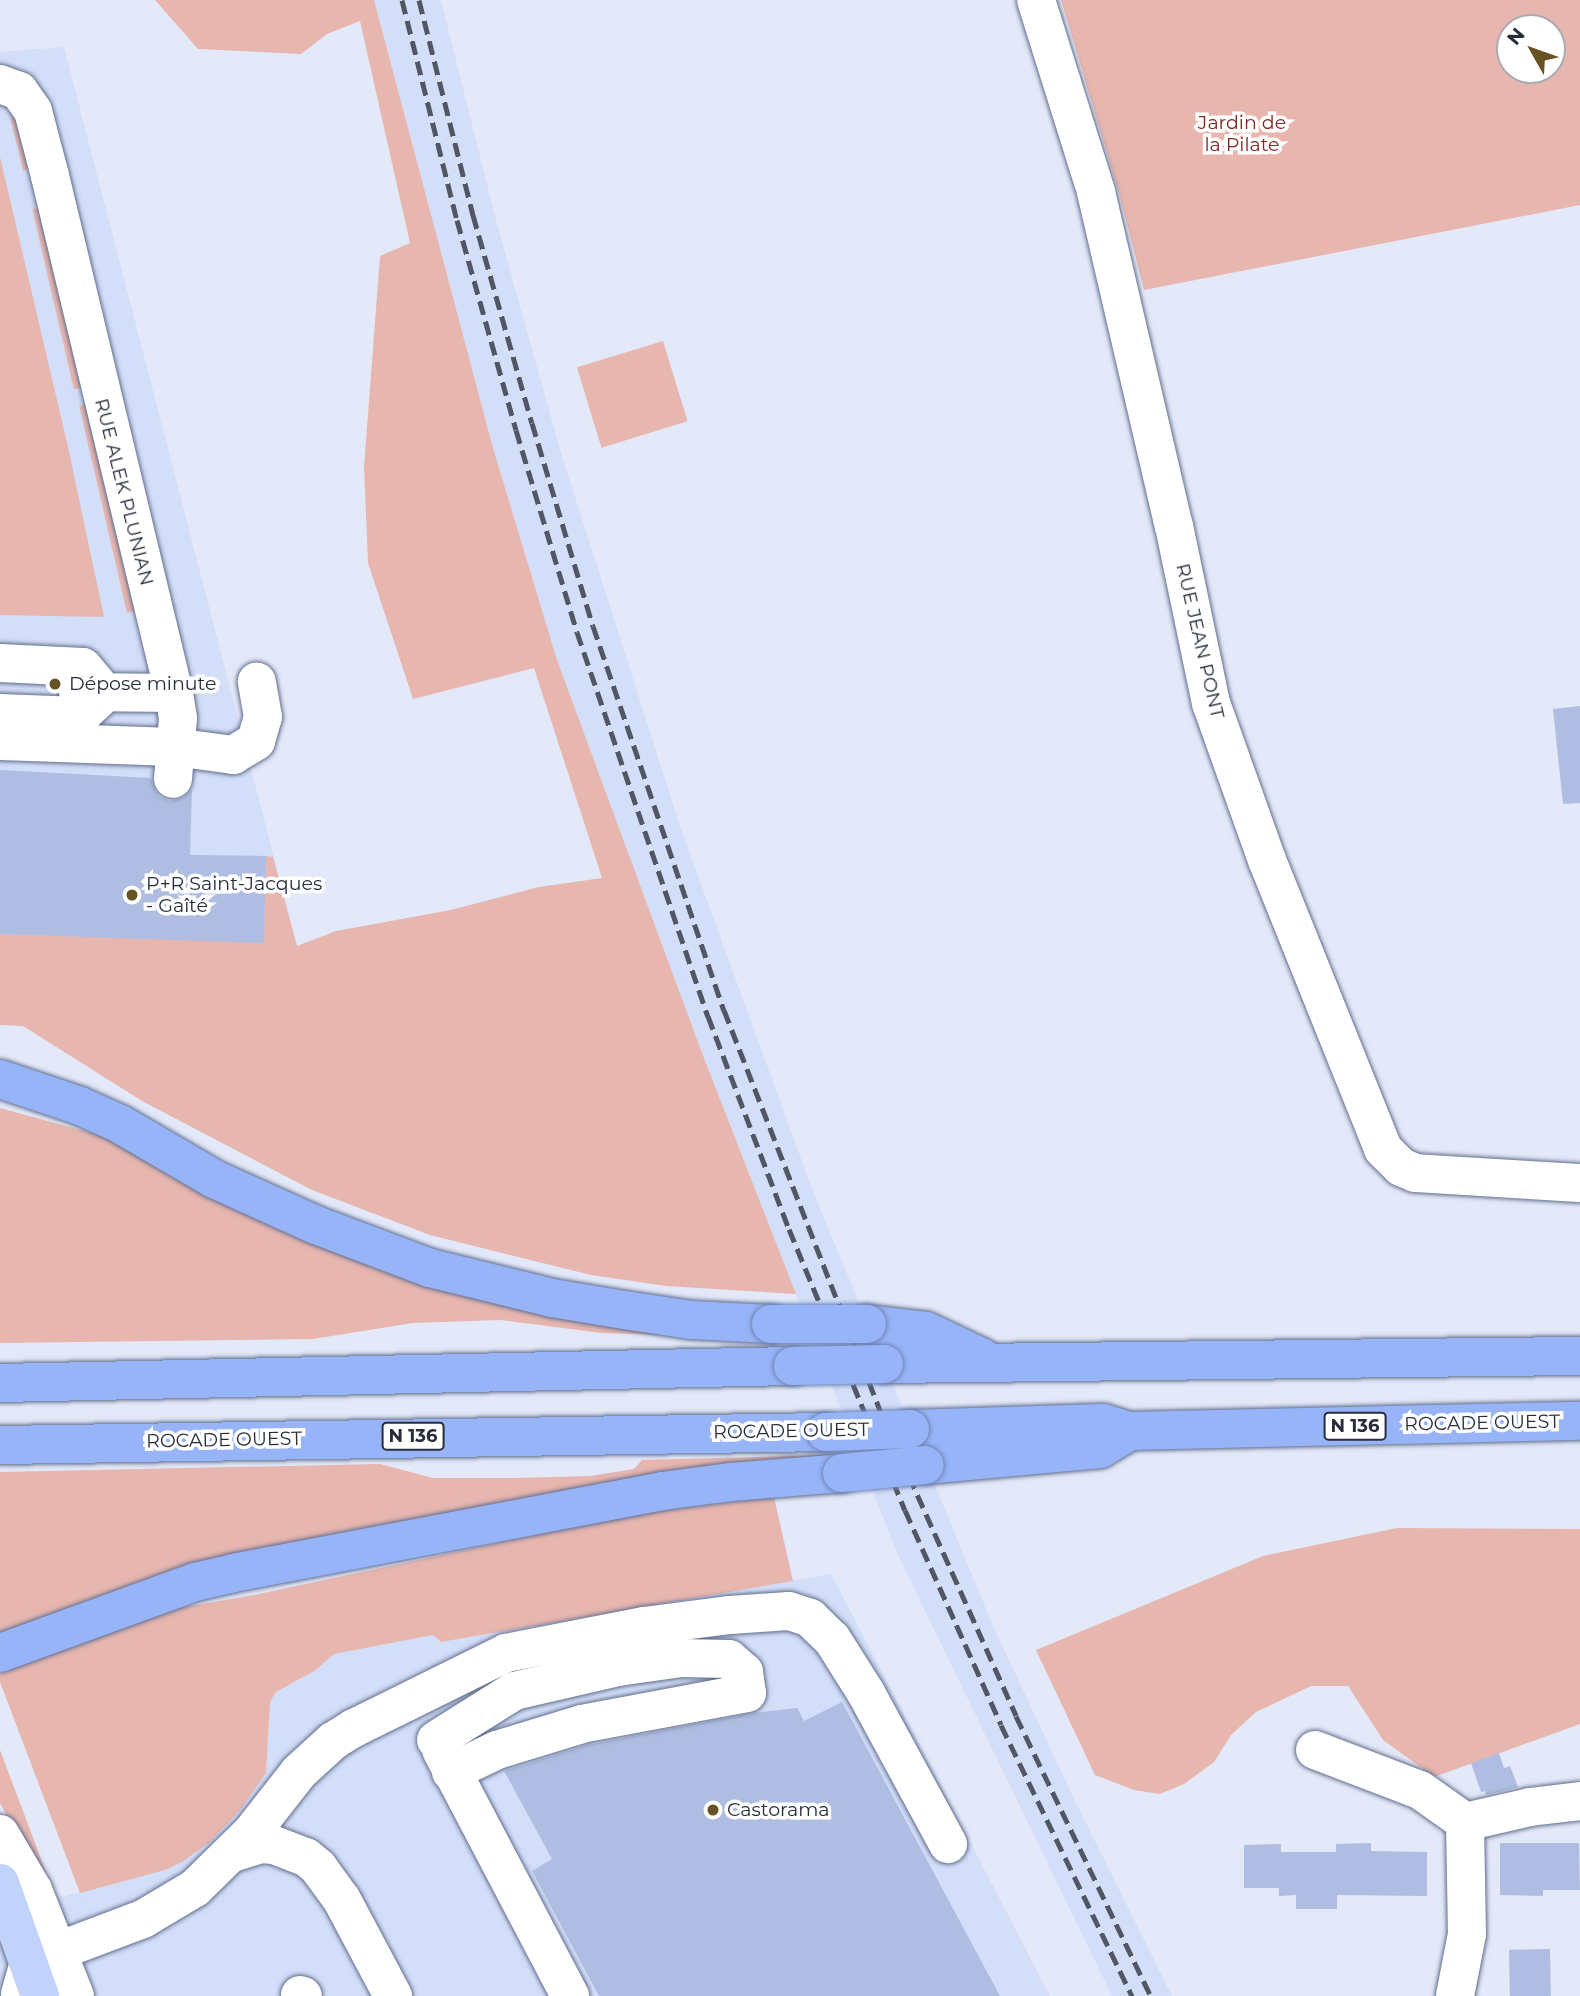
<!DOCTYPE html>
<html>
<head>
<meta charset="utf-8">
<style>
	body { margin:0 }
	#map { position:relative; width:1580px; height:1996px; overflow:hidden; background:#e3e9f8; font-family:Montserrat,sans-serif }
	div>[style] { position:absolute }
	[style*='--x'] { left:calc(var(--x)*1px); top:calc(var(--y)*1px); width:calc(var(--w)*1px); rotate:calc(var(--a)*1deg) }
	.built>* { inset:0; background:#d3def8 }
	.green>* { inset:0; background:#e7b6af; transform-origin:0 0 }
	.building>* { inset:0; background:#aebde1; transform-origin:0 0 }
	.roads { filter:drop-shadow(0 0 2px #616e8e) drop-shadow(0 0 2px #616e8e) }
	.minor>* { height:38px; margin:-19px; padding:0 19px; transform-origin:19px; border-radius:19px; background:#fff }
	.major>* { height:38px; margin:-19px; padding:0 19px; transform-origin:19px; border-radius:19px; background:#c1d2fb }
	.highway>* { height:38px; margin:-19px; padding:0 19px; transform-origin:19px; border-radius:19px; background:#97b4f9 }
	.rail>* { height:5px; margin-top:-2.5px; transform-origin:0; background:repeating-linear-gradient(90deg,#505664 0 14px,transparent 0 21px) }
	.bridges { filter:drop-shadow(0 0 2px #7085b6) drop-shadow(0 0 2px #7085b6) }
	.highway-bridge>* { height:38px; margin:-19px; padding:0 19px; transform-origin:19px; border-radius:19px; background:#97b4f9 }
	.dots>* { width:19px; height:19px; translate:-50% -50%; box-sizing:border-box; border:4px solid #fff; border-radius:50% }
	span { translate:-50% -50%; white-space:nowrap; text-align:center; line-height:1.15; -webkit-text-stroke:7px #fff; paint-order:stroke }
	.shield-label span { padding:2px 5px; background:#fff; border:2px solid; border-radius:5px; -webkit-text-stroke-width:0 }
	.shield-label { font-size:18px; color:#272d3b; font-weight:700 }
	.park-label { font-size:19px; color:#812824 }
	.street-label { font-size:19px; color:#272d3b }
	.poi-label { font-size:19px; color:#272d3b }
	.left { translate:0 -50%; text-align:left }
	.north { position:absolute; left:1496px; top:14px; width:70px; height:70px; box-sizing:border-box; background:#fff; border:2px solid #a9abb1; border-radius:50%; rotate:310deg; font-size:19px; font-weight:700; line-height:28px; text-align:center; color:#272d3b }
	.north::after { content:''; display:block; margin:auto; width:24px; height:32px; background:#675321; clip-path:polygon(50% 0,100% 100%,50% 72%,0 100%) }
</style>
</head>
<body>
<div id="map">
	<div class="built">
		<div style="clip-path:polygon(374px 0,441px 0,496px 220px,561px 453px,681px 829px,812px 1189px,994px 1628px,1074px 1799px,1172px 1996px,1112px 1996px,897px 1553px,702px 1053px,557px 660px,493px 448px)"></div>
		<div style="clip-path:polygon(64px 47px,307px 985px,0 985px,0 52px)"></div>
		<div style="clip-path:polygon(831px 1574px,1050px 1996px,0 1996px,0 1913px,165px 1870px,266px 1773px,270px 1702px,276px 1692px,316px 1670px,334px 1654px,434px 1635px,441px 1642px)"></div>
	</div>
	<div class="green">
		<div style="clip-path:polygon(155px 0,374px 0,493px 448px,557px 660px,702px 1053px,796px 1294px,666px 1286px,591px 1275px,430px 1235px,312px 1190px,142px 1101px,23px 1026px,0 1025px,0 934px,264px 942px,266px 856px,273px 857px,297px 946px,336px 931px,451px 910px,539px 887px,602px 878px,534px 668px,413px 699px,368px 563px,364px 467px,380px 256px,410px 243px,360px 21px,327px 34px,301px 54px,198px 49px)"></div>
		<div style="clip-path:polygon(evenodd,1061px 0,1580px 0,1580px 205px,1144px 290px,1119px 193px,1061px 0,1510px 28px,1552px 28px,1552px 70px,1510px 70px,1510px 28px)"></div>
		<div style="left:19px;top:116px;width:54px;height:9px;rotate:76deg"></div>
		<div style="clip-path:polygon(0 157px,68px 447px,104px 617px,0 615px)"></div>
		<div style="left:41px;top:207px;width:185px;height:9px;rotate:77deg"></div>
		<div style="left:663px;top:341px;width:84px;height:90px;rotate:73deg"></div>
		<div style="left:88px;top:404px;width:212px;height:9px;rotate:77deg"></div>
		<div style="clip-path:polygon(0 1108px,110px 1138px,664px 1335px,602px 1333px,501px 1320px,413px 1323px,313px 1339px,0 1343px)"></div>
		<div style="clip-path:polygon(828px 1455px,829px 1462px,0 1634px,0 1472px,380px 1464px,433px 1478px,515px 1478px,590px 1476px,634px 1469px,642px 1460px)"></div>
		<div style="clip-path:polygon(774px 1497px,793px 1581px,441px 1642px,433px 1635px,334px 1654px,316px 1670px,276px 1692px,270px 1702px,266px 1773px,240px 1810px,210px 1842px,182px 1862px,165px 1870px,80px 1893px,0 1682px,0 1674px,167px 1610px,254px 1595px,635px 1514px)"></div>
		<div style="clip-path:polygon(1397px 1528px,1580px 1529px,1580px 1724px,1434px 1777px,1383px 1740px,1348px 1686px,1311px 1686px,1256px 1712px,1231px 1735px,1214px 1762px,1184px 1784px,1160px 1794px,1134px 1790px,1095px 1775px,1036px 1650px,1263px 1556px)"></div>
		<div style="clip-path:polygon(0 1750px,26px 1819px,66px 1926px,0 1803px)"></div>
	</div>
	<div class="building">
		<div style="clip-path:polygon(1580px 706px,1580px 803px,1563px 804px,1553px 709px)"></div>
		<div style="clip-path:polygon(0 770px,151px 778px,154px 789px,160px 797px,171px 801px,183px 798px,192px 790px,190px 855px,266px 856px,264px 943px,0 934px)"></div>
		<div style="clip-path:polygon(842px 1702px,1000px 1996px,599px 1996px,532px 1871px,552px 1859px,504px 1771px,587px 1745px,754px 1713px,797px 1708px,804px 1721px)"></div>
		<div style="clip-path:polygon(1499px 1753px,1504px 1768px,1510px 1766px,1518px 1787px,1486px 1795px,1485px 1791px,1481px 1792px,1471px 1763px)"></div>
		<div style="clip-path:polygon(1371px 1843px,1371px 1851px,1427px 1852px,1427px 1896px,1337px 1895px,1337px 1909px,1296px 1909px,1296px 1895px,1279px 1896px,1279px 1888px,1244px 1888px,1244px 1845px,1281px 1844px,1281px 1852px,1336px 1852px,1336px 1844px)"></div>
		<div style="clip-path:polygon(1500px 1843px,1579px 1843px,1580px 1890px,1543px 1890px,1543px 1896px,1500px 1895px)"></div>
		<div style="left:1550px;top:1949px;width:47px;height:41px;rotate:89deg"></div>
	</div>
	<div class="roads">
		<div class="minor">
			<div style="--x:1036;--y:0;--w:201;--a:72.6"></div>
			<div style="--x:1096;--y:192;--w:343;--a:76.9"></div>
			<div style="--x:1174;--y:526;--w:181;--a:78.2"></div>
			<div style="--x:1211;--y:703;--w:167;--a:70.4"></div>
			<div style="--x:1267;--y:860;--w:311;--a:68.1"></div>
			<div style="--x:1383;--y:1149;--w:25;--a:45"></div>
			<div style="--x:1401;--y:1167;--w:15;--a:23"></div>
			<div style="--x:1415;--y:1173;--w:165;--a:3.5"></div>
			<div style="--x:0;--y:84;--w:20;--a:20"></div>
			<div style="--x:19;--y:91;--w:24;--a:55"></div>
			<div style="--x:33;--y:111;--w:67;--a:75.3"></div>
			<div style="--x:50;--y:176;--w:532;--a:76.51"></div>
			<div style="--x:174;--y:693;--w:25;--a:81"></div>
			<div style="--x:178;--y:718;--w:61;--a:94.7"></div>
			<div style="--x:0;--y:663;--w:83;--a:2.8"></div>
			<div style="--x:83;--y:667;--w:34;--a:50"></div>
			<div style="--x:105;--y:693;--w:34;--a:137"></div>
			<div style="--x:80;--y:716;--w:80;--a:-177.9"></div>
			<div style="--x:78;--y:692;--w:96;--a:0.6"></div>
			<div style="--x:0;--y:741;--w:174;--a:2"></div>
			<div style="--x:174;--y:747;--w:60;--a:7.7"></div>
			<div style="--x:233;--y:755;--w:27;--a:-31"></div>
			<div style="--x:256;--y:741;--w:25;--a:-74"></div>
			<div style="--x:263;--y:717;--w:36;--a:-100"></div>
			<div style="--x:436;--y:1740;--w:92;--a:-32.1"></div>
			<div style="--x:514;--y:1691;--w:107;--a:-13"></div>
			<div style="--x:618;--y:1667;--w:64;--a:-8.1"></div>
			<div style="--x:681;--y:1658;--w:48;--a:1.2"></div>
			<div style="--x:729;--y:1659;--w:20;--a:41"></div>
			<div style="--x:744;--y:1672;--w:21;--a:82"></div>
			<div style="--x:747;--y:1693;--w:168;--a:169.4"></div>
			<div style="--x:582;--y:1724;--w:89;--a:163"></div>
			<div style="--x:497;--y:1750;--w:51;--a:154.4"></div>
			<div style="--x:441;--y:1750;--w:278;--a:62.3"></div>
			<div style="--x:1315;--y:1750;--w:112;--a:20.9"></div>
			<div style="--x:1420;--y:1790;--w:55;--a:35.4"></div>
			<div style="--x:1465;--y:1822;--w:112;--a:89"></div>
			<div style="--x:1467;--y:1934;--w:63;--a:101"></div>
			<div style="--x:1465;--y:1822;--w:67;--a:-13"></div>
			<div style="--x:1530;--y:1807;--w:50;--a:-6.8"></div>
			<div style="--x:0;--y:1834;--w:65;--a:59.5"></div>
			<div style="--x:33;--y:1890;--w:114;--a:68.4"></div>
			<div style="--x:232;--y:1853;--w:31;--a:-17"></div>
			<div style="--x:262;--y:1844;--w:12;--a:5"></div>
			<div style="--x:274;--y:1845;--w:34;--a:21"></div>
			<div style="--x:306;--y:1857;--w:16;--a:40"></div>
			<div style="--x:318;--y:1867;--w:41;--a:54"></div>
			<div style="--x:342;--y:1900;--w:109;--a:62"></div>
			<div style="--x:20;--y:1994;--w:33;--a:-74"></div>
			<div style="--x:29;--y:1962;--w:122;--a:-20.7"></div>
			<div style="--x:143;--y:1919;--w:61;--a:-30.8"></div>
			<div style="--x:195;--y:1888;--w:80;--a:-44.5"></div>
			<div style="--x:252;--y:1832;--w:76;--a:-51.9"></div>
			<div style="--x:299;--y:1772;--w:46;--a:-42.4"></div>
			<div style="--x:333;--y:1741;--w:25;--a:-32"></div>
			<div style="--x:354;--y:1728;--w:169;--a:-26.3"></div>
			<div style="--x:506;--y:1653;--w:141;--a:-11.1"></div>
			<div style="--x:644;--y:1626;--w:87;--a:-7.3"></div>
			<div style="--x:730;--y:1615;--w:59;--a:-3.9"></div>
			<div style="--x:789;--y:1611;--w:22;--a:18"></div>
			<div style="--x:810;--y:1618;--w:30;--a:44"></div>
			<div style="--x:832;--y:1639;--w:64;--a:57.8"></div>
			<div style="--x:866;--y:1693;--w:172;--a:61.5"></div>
			<div style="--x:300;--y:1995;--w:3;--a:18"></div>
		</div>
		<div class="major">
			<div style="--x:0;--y:1883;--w:120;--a:70.5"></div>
		</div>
		<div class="highway">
			<div style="--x:0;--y:1079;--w:84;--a:18.6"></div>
			<div style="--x:80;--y:1106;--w:44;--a:24.2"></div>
			<div style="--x:120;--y:1124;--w:109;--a:30.3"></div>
			<div style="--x:214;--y:1179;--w:112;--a:24.3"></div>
			<div style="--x:316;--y:1225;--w:122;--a:20.7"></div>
			<div style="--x:430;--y:1268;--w:126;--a:13.8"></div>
			<div style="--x:552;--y:1298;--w:73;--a:9.5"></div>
			<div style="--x:624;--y:1310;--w:69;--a:8.4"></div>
			<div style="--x:692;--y:1320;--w:79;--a:2.9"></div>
			<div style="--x:867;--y:1324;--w:59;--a:6.8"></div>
			<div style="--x:926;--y:1331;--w:63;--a:25.3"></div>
			<div style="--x:884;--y:1364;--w:696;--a:-0.66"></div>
			<div style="--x:0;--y:1383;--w:793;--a:-1.23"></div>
			<div style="--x:910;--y:1429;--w:193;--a:-1.8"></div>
			<div style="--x:1103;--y:1423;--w:28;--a:17"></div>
			<div style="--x:1130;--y:1431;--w:450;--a:-1.3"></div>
			<div style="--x:0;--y:1445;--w:826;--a:-0.9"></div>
			<div style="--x:925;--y:1465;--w:176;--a:-5.2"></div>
			<div style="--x:1100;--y:1449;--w:35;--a:-31"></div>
			<div style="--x:0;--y:1653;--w:208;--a:-20"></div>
			<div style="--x:195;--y:1582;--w:39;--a:-13"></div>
			<div style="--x:233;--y:1573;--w:437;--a:-10.8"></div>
			<div style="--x:662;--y:1491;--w:70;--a:-7.4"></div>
			<div style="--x:731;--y:1482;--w:111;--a:-4.6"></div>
		</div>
	</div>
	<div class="rail">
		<div style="--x:402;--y:0;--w:227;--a:76"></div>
		<div style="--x:457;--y:220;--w:218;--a:74.3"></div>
		<div style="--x:516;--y:430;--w:211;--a:73.2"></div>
		<div style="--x:577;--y:632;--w:406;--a:71.2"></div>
		<div style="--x:708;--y:1016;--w:228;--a:69.2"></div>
		<div style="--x:789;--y:1229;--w:304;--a:67.6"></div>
		<div style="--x:905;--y:1510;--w:235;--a:65.9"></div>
		<div style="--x:1001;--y:1725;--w:301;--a:64.2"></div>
		<div style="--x:419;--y:0;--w:222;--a:75.9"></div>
		<div style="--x:473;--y:215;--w:216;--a:74.2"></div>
		<div style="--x:532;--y:423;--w:212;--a:73.3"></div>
		<div style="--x:593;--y:626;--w:406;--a:71.2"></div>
		<div style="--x:724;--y:1010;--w:438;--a:68.7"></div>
		<div style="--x:883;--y:1418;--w:326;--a:65.9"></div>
		<div style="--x:1016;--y:1716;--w:311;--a:64.3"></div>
	</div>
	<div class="bridges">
		<div class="highway-bridge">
			<div style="--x:771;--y:1324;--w:96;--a:0"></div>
			<div style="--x:793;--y:1366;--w:91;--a:-1.3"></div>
			<div style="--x:826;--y:1432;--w:84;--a:-2"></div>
			<div style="--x:842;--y:1473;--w:83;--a:-5.5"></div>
		</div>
	</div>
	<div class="dots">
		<div style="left:55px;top:684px;background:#675321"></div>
		<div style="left:132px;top:895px;background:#675321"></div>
		<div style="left:713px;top:1810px;background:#675321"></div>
	</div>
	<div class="shield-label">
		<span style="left:1355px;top:1426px">N 136</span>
		<span style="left:413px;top:1436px">N 136</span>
	</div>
	<div class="park-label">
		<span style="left:1242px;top:134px">Jardin de<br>la Pilate</span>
	</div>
	<div class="street-label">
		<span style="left:124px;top:492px;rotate:76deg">RUE ALEK PLUNIAN</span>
		<span style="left:1200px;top:641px;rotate:77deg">RUE JEAN PONT</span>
		<span style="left:1482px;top:1423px;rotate:-1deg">ROCADE OUEST</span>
		<span style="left:791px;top:1431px;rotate:-1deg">ROCADE OUEST</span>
		<span style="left:224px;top:1440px;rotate:-1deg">ROCADE OUEST</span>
	</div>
	<div class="poi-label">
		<span class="left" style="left:69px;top:684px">Dépose minute</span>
		<span class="left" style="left:146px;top:895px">P+R Saint-Jacques<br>- Gaîté</span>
		<span class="left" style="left:727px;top:1810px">Castorama</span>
	</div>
	<div class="north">N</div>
</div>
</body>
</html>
